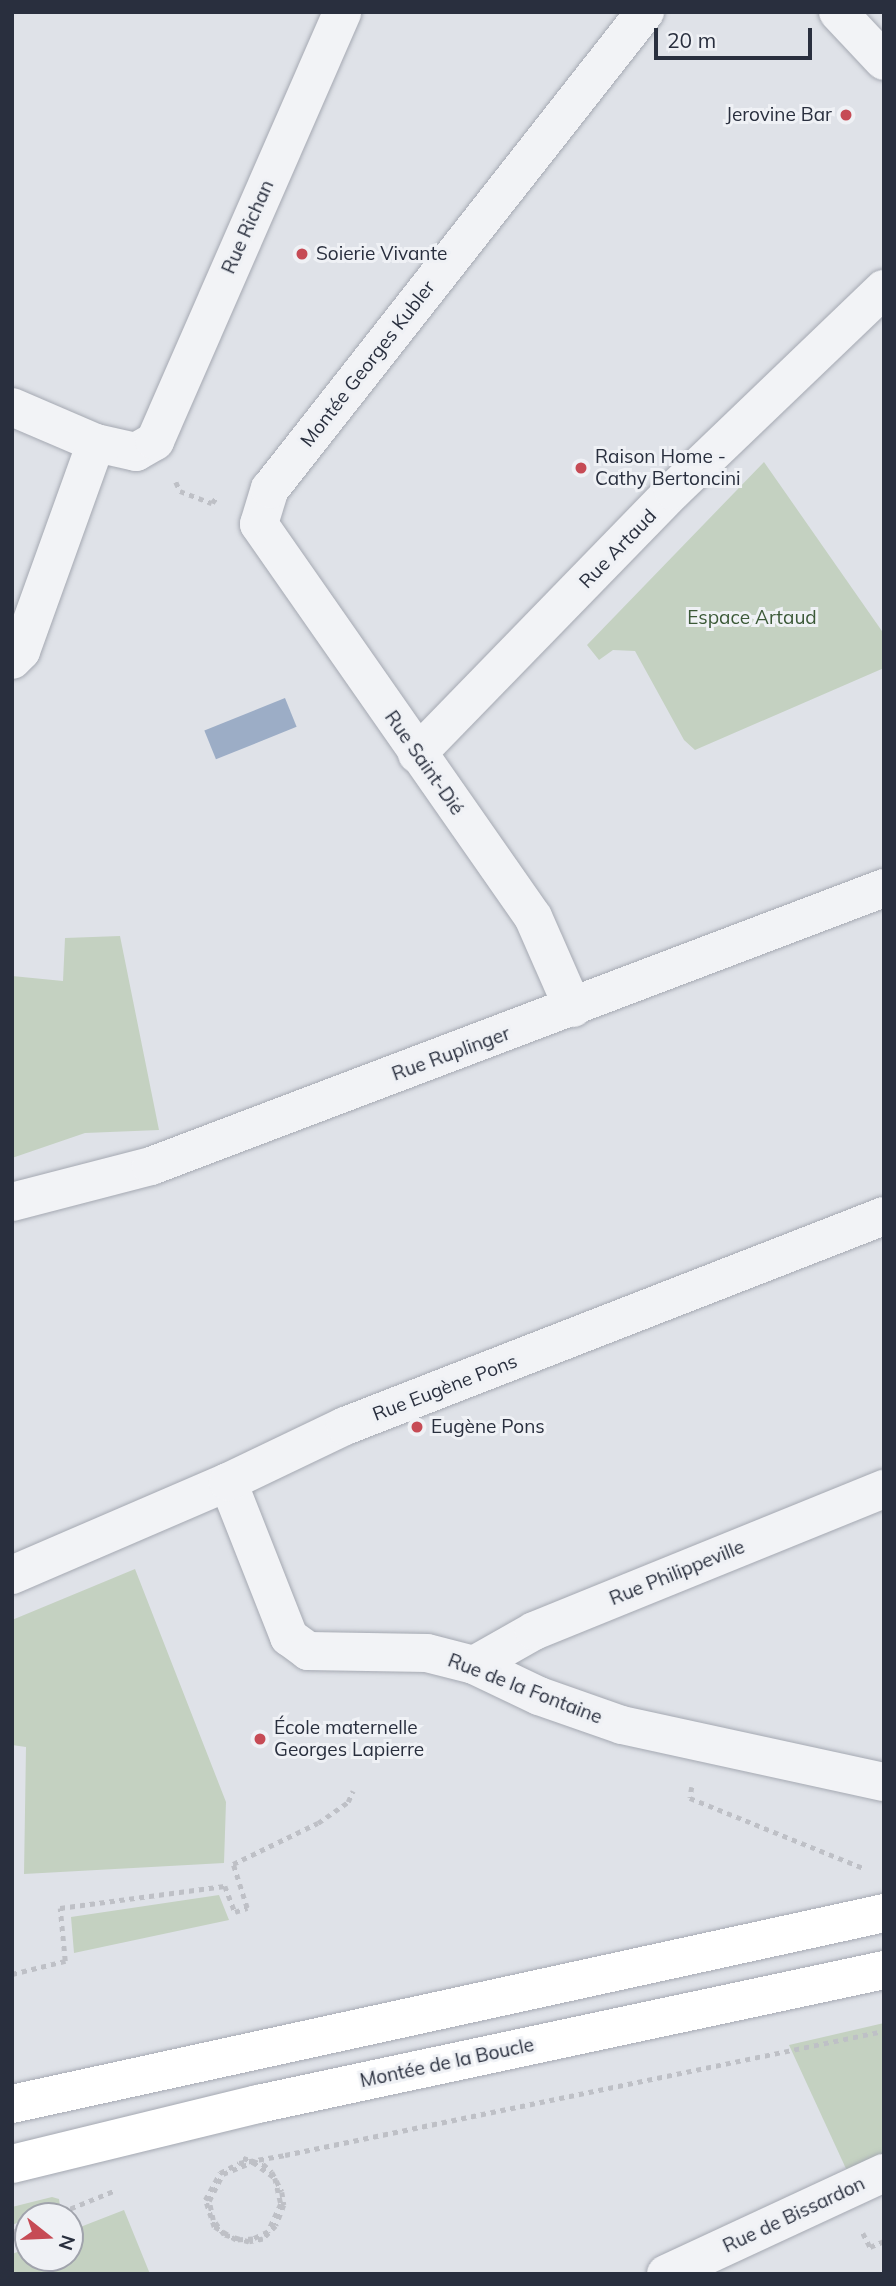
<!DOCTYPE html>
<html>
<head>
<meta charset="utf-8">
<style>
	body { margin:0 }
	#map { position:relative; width:896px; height:2286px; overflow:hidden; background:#dfe2e8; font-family:Mulish,sans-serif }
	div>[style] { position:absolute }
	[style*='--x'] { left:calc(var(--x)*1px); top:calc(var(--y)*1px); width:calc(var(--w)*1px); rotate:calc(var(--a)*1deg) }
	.green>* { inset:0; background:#c4d1c1 }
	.water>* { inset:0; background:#9cadc6; transform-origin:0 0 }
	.path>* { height:4.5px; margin-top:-2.25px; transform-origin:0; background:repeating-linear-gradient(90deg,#bec0c6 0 5px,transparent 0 10px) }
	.roads { filter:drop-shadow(0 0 2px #a5a9b2) drop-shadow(0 0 2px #a5a9b2) }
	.minor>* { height:38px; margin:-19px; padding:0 19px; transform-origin:19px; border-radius:19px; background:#f2f3f6 }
	.major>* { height:38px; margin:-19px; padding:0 19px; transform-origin:19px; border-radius:19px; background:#fff }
	.path-bridge>* { height:4.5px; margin-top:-2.25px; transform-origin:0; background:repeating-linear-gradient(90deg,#bec0c6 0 5px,transparent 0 10px) }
	.dots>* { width:19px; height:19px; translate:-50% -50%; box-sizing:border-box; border:4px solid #eff1f5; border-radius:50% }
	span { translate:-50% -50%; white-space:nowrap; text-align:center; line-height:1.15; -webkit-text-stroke:6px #eff1f5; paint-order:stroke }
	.poi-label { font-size:19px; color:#292f3e }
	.right { translate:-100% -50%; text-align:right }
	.left { translate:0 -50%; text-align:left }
	.street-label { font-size:19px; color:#292f3e }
	.park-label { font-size:19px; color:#3b5937 }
	.frame { position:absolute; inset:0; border:14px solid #292f3e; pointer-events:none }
	.north { position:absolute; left:14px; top:2202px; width:70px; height:70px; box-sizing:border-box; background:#eff1f5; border:2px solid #a0a3ac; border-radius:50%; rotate:108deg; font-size:19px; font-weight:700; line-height:28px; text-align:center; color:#292f3e }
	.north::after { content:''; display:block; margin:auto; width:24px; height:32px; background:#c64b55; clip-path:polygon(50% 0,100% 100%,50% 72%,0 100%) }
	.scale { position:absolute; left:654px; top:28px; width:158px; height:32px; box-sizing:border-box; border:4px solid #292f3e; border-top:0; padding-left:9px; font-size:21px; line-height:24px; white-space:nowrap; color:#292f3e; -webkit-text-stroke:5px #eff1f5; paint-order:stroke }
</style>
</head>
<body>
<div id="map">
	<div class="green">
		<div style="clip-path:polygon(764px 462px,884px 634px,884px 668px,695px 750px,684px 740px,635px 651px,613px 650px,599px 660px,587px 645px)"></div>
		<div style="clip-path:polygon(120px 936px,159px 1130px,85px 1133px,12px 1158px,12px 976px,63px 981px,65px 938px)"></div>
		<div style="clip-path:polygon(135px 1569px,226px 1802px,224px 1863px,24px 1874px,26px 1747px,12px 1745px,12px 1620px)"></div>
		<div style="clip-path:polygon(219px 1895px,229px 1920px,74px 1953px,71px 1917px)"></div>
		<div style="clip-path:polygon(884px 2023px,884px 2157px,848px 2173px,789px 2045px)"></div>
		<div style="clip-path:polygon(52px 2197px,59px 2199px,60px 2206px,12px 2225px,12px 2207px)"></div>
		<div style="clip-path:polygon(124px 2210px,150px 2274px,12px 2274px,12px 2254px,28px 2248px,28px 2258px,70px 2258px,70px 2231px)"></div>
	</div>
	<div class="water">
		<div style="left:285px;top:698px;width:31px;height:87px;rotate:68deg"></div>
	</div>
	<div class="path">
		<div style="--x:176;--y:482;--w:10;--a:66"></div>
		<div style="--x:180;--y:491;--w:34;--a:21"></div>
		<div style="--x:212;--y:503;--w:6;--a:-51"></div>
		<div style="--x:692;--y:1787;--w:11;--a:100"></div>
		<div style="--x:690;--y:1798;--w:187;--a:22"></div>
		<div style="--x:12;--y:1974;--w:55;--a:-13.8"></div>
		<div style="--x:65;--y:1961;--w:53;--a:-95.4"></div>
		<div style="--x:60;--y:1908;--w:166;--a:-7.6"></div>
		<div style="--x:225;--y:1886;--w:28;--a:69"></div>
		<div style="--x:235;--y:1912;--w:13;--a:-18"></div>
		<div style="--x:247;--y:1908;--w:46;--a:-107.7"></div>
		<div style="--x:233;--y:1864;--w:94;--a:-25.8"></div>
		<div style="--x:318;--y:1823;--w:37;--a:-35"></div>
		<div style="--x:348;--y:1802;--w:12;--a:-66"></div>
		<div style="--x:285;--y:2155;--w:612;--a:-11.7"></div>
		<div style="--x:243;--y:2158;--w:21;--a:17"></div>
		<div style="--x:263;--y:2164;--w:12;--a:42"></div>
		<div style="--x:272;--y:2172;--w:22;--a:63"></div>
		<div style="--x:282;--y:2192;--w:13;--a:81"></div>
		<div style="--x:284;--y:2205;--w:22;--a:111"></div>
		<div style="--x:276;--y:2226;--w:18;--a:135"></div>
		<div style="--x:263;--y:2239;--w:14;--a:168"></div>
		<div style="--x:249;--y:2242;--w:26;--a:-164"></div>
		<div style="--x:224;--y:2235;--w:19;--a:-126"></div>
		<div style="--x:213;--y:2220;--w:19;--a:-102"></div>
		<div style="--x:209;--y:2201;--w:30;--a:-63"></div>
		<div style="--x:223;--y:2174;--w:32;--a:-22"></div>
		<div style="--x:253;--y:2162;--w:27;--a:36"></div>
		<div style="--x:52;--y:2216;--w:69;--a:-22.1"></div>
		<div style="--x:12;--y:2232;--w:17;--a:-21"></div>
		<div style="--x:863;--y:2233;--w:16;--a:63"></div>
		<div style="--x:870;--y:2247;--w:15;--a:-23"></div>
	</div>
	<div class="roads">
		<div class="minor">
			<div style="--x:838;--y:12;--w:67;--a:46.8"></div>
			<div style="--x:12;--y:407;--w:91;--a:23.2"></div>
			<div style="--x:96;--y:443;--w:41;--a:12.7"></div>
			<div style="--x:136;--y:452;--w:22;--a:-30"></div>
			<div style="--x:155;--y:441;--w:468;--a:-66.4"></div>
			<div style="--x:12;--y:660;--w:13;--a:-45"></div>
			<div style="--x:21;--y:651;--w:221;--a:-70.2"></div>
			<div style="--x:417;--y:754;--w:367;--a:-45.8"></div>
			<div style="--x:673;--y:491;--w:292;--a:-43.8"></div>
			<div style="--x:573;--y:1008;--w:99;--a:-113.7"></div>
			<div style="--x:533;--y:917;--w:479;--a:-124.9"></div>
			<div style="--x:259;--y:524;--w:37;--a:-73"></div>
			<div style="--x:270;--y:489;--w:607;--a:-51.83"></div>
			<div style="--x:12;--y:1202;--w:144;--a:-14.5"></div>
			<div style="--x:151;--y:1166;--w:784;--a:-20.77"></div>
			<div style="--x:228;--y:1482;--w:167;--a:68.5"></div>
			<div style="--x:289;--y:1637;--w:24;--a:36"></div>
			<div style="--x:308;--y:1651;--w:119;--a:1"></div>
			<div style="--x:427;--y:1653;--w:49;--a:14.3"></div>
			<div style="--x:474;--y:1665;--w:72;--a:25.5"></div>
			<div style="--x:539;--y:1696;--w:88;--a:19.3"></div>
			<div style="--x:622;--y:1725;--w:268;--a:12.3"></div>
			<div style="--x:12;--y:1575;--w:235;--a:-23.3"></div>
			<div style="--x:228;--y:1482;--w:130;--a:-25.6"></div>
			<div style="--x:345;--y:1426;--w:578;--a:-21.29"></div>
			<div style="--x:474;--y:1665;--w:69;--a:-29.5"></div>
			<div style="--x:534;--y:1631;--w:378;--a:-22.1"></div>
			<div style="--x:666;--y:2274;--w:240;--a:-24.9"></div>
		</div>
		<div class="major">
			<div style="--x:12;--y:2104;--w:893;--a:-12.35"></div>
			<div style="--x:12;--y:2164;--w:253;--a:-13.7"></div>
			<div style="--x:258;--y:2104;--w:640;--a:-12.08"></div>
		</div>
	</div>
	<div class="path-bridge">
		<div style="--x:275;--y:2178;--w:27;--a:77"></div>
		<div style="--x:281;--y:2204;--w:31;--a:115"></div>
		<div style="--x:268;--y:2232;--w:17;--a:155"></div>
		<div style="--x:253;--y:2239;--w:17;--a:177"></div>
		<div style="--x:236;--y:2240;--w:26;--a:-149"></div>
		<div style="--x:214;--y:2227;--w:28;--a:-108"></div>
		<div style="--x:205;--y:2200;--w:31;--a:-61"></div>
		<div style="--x:220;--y:2173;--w:21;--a:-28"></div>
		<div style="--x:239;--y:2163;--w:47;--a:-9.9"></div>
	</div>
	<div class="dots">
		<div style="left:846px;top:115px;background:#c64b55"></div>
		<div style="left:302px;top:254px;background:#c64b55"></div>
		<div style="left:581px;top:468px;background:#c64b55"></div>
		<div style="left:417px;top:1427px;background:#c64b55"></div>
		<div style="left:260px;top:1739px;background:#c64b55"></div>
	</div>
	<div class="poi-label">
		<span class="right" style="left:832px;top:115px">Jerovine Bar</span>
		<span class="left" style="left:316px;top:254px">Soierie Vivante</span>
		<span class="left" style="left:595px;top:468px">Raison Home -<br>Cathy Bertoncini</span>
		<span class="left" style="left:431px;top:1427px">Eugène Pons</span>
		<span class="left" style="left:274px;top:1739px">École maternelle<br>Georges Lapierre</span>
	</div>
	<div class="street-label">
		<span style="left:248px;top:227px;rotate:-66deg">Rue Richan</span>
		<span style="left:368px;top:364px;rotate:-52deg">Montée Georges Kubler</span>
		<span style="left:618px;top:549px;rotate:-46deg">Rue Artaud</span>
		<span style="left:424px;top:763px;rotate:55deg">Rue Saint-Dié</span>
		<span style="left:451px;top:1054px;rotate:-20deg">Rue Ruplinger</span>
		<span style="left:445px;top:1388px;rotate:-21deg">Rue Eugène Pons</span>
		<span style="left:677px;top:1573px;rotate:-22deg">Rue Philippeville</span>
		<span style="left:525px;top:1689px;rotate:21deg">Rue de la Fontaine</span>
		<span style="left:447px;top:2063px;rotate:-12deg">Montée de la Boucle</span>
		<span style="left:794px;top:2215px;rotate:-25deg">Rue de Bissardon</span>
	</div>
	<div class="park-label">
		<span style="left:752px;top:618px">Espace Artaud</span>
	</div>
	<div class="frame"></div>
	<div class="north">N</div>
	<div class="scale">20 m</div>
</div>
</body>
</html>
